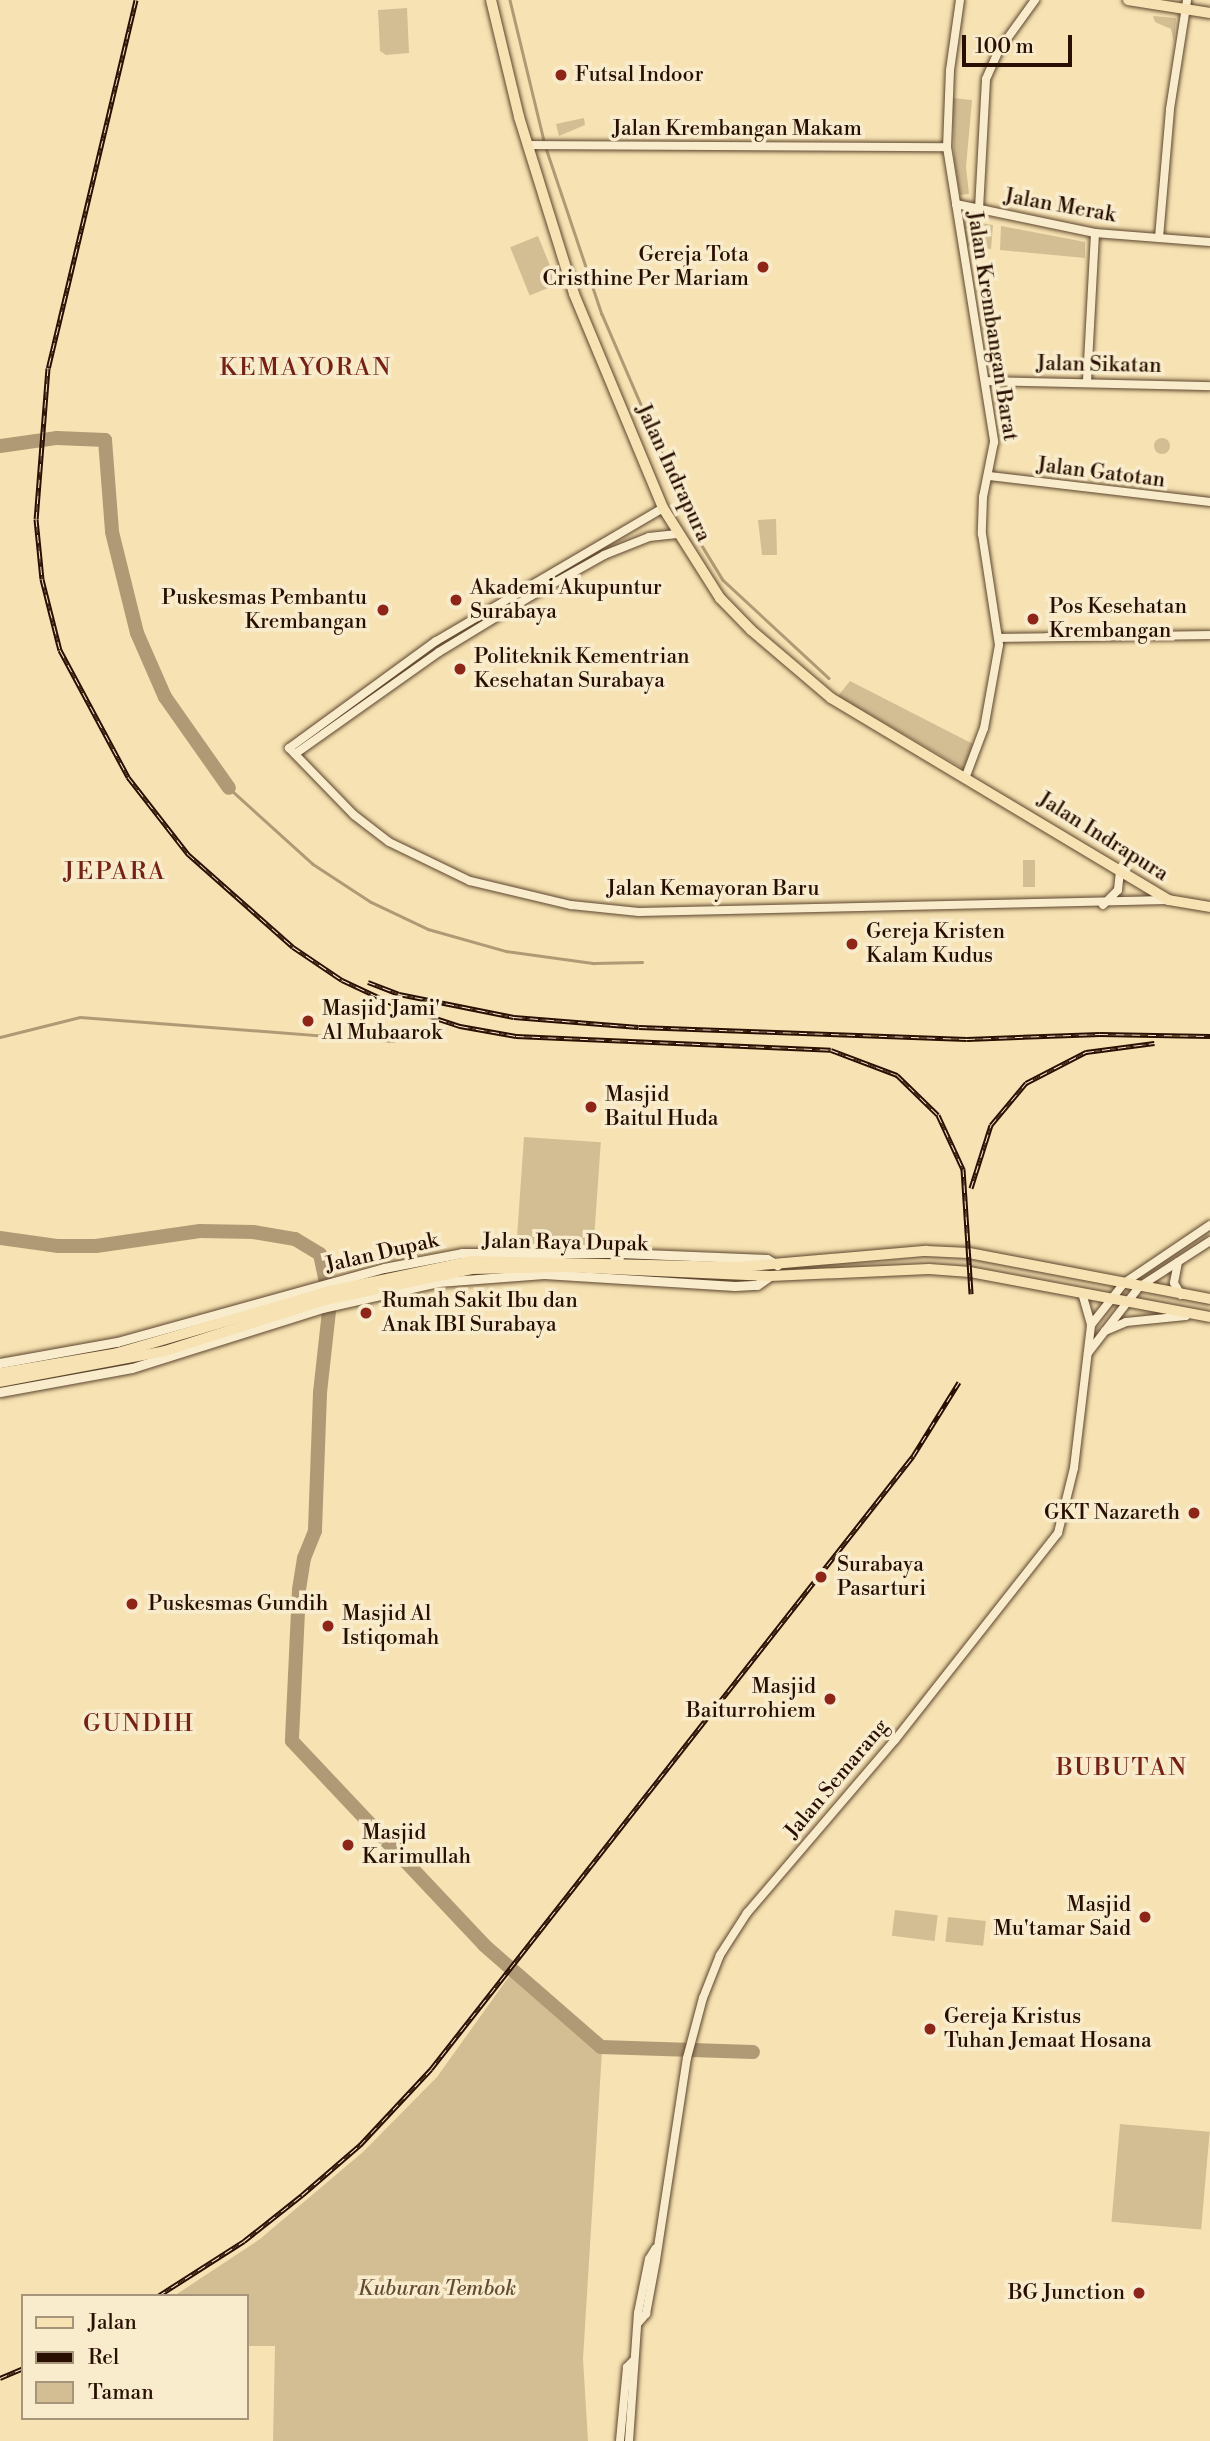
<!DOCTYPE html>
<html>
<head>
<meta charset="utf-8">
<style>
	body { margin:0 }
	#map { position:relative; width:1210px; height:2441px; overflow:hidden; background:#f6e2b2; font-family:"Libre Bodoni",serif }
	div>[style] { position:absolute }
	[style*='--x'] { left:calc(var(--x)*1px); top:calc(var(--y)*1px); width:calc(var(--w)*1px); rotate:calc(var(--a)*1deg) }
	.green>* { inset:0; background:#d3be94; transform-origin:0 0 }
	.round { border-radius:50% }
	.stream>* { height:2.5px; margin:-1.25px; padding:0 1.25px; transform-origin:1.25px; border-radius:1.25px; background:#b09a75 }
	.river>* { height:14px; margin:-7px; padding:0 7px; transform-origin:7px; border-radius:7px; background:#b09a75 }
	.roads { filter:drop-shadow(0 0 2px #5c442c) drop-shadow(0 0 2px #5c442c) }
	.tertiary>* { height:8px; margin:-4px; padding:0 4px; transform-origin:4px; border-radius:4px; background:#f9eccd }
	.secondary>* { height:9px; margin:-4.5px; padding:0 4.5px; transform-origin:4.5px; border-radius:4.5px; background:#f9eccd }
	.primary>* { height:10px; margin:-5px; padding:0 5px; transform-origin:5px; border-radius:5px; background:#f6e2b2 }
	.rail>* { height:5px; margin-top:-2.5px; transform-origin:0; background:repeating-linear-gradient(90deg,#f9eccd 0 8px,#290f00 0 16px); box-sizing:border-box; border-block:2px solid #290f00 }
	.dots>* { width:19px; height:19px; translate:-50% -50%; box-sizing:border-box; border:4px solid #f9eccd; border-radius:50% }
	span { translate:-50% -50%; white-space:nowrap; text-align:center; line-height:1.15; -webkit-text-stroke:7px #f9eccd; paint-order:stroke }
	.poi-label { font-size:21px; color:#290f00 }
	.left { translate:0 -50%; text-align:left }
	.right { translate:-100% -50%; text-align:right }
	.street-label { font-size:21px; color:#290f00 }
	.park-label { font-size:21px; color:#644c34; font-style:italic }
	.quarter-label { font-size:24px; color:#7a1f14; letter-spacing:2px }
	.legend { position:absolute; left:21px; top:2294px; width:228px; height:126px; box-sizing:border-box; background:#f9eccd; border:2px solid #a6947b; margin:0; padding:9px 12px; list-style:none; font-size:21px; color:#290f00 }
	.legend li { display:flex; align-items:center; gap:14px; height:35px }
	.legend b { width:35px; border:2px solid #a6947b }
	.scale { position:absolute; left:962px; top:35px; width:110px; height:32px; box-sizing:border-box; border:4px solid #290f00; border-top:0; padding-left:9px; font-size:21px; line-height:24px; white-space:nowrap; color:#290f00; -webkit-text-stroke:5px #f9eccd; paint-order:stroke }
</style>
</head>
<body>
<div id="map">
	<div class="green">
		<div style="clip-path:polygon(407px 8px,409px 53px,386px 55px,380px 51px,378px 10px)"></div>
		<div style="clip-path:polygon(1153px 16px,1176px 18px,1174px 42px,1171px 29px,1155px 22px)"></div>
		<div style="clip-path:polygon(953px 98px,972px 100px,966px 167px,969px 194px,960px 195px,954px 159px)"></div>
		<div style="clip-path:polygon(584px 118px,585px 125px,559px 136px,556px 124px)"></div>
		<div style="clip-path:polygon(968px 221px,993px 225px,991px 249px,968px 247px,962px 223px)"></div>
		<div style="clip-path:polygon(1001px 226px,1085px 242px,1085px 258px,1000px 250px)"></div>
		<div style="left:538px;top:236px;width:52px;height:30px;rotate:68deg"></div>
		<div class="round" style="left:1154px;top:438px;width:16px;height:16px"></div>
		<div style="clip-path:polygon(776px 519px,777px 555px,762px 555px,758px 520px)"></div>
		<div style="clip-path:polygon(850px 681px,973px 744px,964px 769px,838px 696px)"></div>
		<div style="left:1023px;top:860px;width:12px;height:27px"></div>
		<div style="left:524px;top:1137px;width:77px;height:107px;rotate:4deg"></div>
		<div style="left:895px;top:1910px;width:43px;height:26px;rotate:7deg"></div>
		<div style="left:948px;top:1917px;width:38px;height:25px;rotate:6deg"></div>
		<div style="clip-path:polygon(510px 1975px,602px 2051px,583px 2359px,588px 2441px,273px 2441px,275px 2346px,247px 2346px,247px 2296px,174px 2296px,260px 2239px,363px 2152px,437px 2077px)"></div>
		<div style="left:1120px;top:2124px;width:90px;height:98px;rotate:5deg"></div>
	</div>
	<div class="stream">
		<div style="--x:510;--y:0;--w:145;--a:76.4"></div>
		<div style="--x:546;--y:148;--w:175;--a:71.4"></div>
		<div style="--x:602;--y:314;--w:250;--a:66.7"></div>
		<div style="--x:701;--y:544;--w:42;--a:58.6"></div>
		<div style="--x:723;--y:580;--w:144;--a:42.8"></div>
		<div style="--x:229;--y:788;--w:113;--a:42.1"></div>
		<div style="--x:313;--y:864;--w:69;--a:33.2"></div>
		<div style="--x:371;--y:902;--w:63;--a:25.3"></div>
		<div style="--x:428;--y:929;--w:81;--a:15.8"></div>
		<div style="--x:506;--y:951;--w:89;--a:7.8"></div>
		<div style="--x:594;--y:963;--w:48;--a:-1.2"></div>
		<div style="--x:0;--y:1037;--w:82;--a:-14"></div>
		<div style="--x:80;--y:1017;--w:314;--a:4.4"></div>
	</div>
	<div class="river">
		<div style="--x:0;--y:446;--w:58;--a:-8"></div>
		<div style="--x:57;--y:438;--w:48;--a:2.4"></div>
		<div style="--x:105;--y:440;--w:92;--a:85.6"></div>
		<div style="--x:112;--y:532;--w:104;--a:76.1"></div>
		<div style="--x:137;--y:633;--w:70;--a:66.4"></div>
		<div style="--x:165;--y:697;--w:111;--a:54.9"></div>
		<div style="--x:0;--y:1238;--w:59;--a:7.9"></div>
		<div style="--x:58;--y:1246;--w:38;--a:0"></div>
		<div style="--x:96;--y:1246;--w:105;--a:-8.2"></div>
		<div style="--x:200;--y:1231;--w:53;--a:1.1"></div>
		<div style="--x:253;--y:1232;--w:43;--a:9.5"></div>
		<div style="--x:295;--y:1239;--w:29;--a:31"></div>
		<div style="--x:320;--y:1254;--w:49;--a:78.2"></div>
		<div style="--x:330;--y:1302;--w:92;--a:96.3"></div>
		<div style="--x:320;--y:1393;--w:138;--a:92.1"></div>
		<div style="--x:315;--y:1531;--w:29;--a:112"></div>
		<div style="--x:304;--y:1558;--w:32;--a:99"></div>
		<div style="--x:299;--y:1590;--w:151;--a:92.7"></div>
		<div style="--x:292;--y:1741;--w:280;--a:46.7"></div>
		<div style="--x:484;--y:1945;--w:155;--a:41.1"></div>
		<div style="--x:601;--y:2047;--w:152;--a:1.9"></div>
	</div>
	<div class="roads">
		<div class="tertiary">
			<div style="--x:960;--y:0;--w:71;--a:98.1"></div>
			<div style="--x:950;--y:70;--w:77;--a:92.2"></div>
			<div style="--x:947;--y:147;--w:299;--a:80.9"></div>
			<div style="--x:994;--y:442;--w:56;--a:101.3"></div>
			<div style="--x:983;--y:497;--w:37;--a:92"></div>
			<div style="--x:982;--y:534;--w:112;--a:81.3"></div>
			<div style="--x:999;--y:645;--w:84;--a:100.2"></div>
			<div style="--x:984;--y:728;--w:51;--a:110.6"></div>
			<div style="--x:528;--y:145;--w:419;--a:0.3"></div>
			<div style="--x:956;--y:204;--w:142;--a:11.8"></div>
			<div style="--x:1095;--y:233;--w:115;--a:4.5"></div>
			<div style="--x:979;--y:209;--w:130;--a:-86.9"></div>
			<div style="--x:986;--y:79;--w:32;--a:-66"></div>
			<div style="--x:999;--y:50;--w:62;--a:-54.2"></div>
			<div style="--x:1159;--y:238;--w:129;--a:-85.1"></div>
			<div style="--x:1170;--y:109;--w:110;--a:-81.1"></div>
			<div style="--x:987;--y:381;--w:223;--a:1.3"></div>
			<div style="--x:1087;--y:381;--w:148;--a:-86.9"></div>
			<div style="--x:989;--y:476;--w:223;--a:6.7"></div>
			<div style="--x:663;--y:508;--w:263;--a:149.6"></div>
			<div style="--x:436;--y:641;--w:182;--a:143.9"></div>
			<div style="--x:289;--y:748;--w:93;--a:45.9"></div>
			<div style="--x:354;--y:815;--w:44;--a:37.6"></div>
			<div style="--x:389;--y:842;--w:90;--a:25.7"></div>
			<div style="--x:470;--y:881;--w:104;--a:13.4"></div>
			<div style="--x:571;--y:905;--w:68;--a:5.9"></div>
			<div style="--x:639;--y:912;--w:529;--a:-1.3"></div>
			<div style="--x:999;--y:638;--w:211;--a:-0.8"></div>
			<div style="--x:295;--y:754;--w:176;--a:-35.3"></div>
			<div style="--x:439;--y:652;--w:108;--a:-31.3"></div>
			<div style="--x:531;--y:596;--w:84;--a:-29.3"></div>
			<div style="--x:604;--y:555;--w:48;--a:-21.8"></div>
			<div style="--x:649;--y:537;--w:28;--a:-6"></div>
			<div style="--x:1103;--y:905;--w:21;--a:-45"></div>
			<div style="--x:1118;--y:890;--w:18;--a:-84"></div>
			<div style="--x:1178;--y:1262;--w:21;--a:101"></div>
			<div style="--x:1174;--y:1283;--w:14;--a:60"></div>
			<div style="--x:1082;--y:1293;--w:33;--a:74"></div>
			<div style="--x:1105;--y:1331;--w:23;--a:-23"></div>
			<div style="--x:1126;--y:1322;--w:60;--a:-5.7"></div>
			<div style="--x:1088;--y:1353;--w:83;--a:-52.3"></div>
			<div style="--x:1139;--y:1287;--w:85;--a:-32.9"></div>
			<div style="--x:639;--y:2322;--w:11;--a:-49"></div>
			<div style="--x:646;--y:2314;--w:55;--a:-79.5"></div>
			<div style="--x:656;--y:2260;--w:204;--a:-81.3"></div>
			<div style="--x:687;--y:2058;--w:62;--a:-75.1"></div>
			<div style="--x:703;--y:1998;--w:46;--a:-68.4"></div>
			<div style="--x:720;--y:1955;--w:50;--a:-57.3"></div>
			<div style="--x:747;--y:1913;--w:228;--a:-49.5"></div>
			<div style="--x:895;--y:1740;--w:263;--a:-51.8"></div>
			<div style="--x:1058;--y:1533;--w:67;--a:-76.2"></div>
			<div style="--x:1074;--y:1468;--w:144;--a:-83.2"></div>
			<div style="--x:1091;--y:1325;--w:53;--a:-51.8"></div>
			<div style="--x:1124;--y:1283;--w:104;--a:-34"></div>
			<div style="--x:620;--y:2441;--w:74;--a:-84.6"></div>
			<div style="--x:627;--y:2367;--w:8;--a:-45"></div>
			<div style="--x:629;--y:2441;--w:128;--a:-86"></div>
			<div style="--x:638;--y:2313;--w:55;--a:-78.5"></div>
			<div style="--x:649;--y:2259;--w:12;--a:-59"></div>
		</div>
		<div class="secondary">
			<div style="--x:0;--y:1363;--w:119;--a:-10.2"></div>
			<div style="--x:117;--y:1342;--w:277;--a:-15.5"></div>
			<div style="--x:384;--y:1268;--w:79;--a:-10.9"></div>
			<div style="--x:462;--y:1253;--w:157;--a:0"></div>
			<div style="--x:619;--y:1253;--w:148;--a:2.3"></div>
			<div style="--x:767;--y:1259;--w:12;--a:31"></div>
			<div style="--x:0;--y:1392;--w:134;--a:-10.3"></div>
			<div style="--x:132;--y:1368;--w:199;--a:-17.5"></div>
			<div style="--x:322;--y:1308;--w:119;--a:-12.6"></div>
			<div style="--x:438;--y:1282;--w:106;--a:-4.3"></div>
			<div style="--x:544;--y:1274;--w:191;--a:3.6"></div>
			<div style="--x:735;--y:1286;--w:22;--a:-3"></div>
			<div style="--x:757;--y:1285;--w:16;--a:-35"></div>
		</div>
		<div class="primary">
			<div style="--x:491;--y:0;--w:120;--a:76.5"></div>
			<div style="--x:519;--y:117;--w:185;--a:72.7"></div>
			<div style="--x:574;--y:294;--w:232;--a:67.4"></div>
			<div style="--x:663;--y:508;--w:107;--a:57.7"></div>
			<div style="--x:720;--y:598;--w:45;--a:45.9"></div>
			<div style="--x:751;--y:630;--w:105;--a:40.4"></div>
			<div style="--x:831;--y:698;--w:393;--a:30.9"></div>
			<div style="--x:1168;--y:900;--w:43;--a:9.5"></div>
			<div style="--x:1128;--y:0;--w:83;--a:9"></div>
			<div style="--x:0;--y:1373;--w:120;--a:-9.6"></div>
			<div style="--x:118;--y:1353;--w:221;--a:-16.3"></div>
			<div style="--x:330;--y:1291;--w:144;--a:-12"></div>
			<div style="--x:471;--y:1261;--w:267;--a:1.3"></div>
			<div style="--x:738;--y:1267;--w:189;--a:-4.9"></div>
			<div style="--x:926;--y:1251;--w:43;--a:2.7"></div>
			<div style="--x:969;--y:1253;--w:245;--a:10.8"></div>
			<div style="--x:0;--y:1382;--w:168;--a:-10.6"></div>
			<div style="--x:165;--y:1351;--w:168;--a:-17.7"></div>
			<div style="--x:325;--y:1300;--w:150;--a:-11.9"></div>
			<div style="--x:472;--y:1269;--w:93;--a:-1.2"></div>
			<div style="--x:565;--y:1267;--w:205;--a:2.5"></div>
			<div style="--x:770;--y:1276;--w:159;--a:-2.5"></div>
			<div style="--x:929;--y:1269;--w:41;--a:4.2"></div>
			<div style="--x:970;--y:1272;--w:244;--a:10.6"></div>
		</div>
	</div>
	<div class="rail">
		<div style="--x:136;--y:0;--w:378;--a:103.4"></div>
		<div style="--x:48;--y:368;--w:151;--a:94.5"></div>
		<div style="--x:36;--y:519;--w:60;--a:84.3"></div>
		<div style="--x:42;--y:579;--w:73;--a:75.8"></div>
		<div style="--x:60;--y:650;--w:144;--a:61.8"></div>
		<div style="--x:128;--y:777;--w:98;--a:52.1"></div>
		<div style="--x:188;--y:854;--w:140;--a:41.5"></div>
		<div style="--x:293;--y:947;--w:59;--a:34"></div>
		<div style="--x:342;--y:980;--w:56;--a:25.2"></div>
		<div style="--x:393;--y:1004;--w:71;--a:18.2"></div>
		<div style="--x:460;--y:1026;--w:57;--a:10.1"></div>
		<div style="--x:516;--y:1036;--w:315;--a:2.5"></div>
		<div style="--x:831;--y:1050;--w:71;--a:20.7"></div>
		<div style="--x:897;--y:1075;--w:57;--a:44.3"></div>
		<div style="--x:938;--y:1115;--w:60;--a:65.2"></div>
		<div style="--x:963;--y:1169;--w:125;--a:86.3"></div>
		<div style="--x:368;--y:982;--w:33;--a:21"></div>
		<div style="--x:399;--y:994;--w:117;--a:11.3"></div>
		<div style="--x:514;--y:1017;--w:125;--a:4.6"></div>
		<div style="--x:639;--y:1027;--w:328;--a:2.1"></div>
		<div style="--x:967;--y:1039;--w:133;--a:-2.2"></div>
		<div style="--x:1100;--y:1034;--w:110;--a:1"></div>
		<div style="--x:971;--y:1188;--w:66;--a:-72.4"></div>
		<div style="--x:991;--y:1125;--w:55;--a:-50.2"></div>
		<div style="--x:1026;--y:1083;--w:68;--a:-27.3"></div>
		<div style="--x:1086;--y:1052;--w:69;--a:-7.5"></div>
		<div style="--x:158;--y:2296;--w:102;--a:-32.6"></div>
		<div style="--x:244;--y:2241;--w:74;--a:-38.4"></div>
		<div style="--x:302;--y:2195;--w:77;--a:-40.8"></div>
		<div style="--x:360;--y:2145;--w:104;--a:-46.9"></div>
		<div style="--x:431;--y:2069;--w:780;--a:-51.82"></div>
		<div style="--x:913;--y:1456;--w:87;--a:-58.1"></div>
		<div style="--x:0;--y:2378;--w:25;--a:-23"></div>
	</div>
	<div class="dots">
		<div style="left:561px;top:75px;background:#8f2418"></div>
		<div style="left:763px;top:267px;background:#8f2418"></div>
		<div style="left:456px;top:600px;background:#8f2418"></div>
		<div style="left:383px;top:610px;background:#8f2418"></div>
		<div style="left:1033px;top:619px;background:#8f2418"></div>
		<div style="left:460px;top:669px;background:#8f2418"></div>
		<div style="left:852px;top:944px;background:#8f2418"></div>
		<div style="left:308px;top:1021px;background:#8f2418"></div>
		<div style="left:591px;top:1107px;background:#8f2418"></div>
		<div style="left:366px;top:1313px;background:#8f2418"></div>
		<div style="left:1194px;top:1513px;background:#8f2418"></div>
		<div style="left:821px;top:1577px;background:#8f2418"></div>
		<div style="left:132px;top:1604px;background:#8f2418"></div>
		<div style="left:328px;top:1626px;background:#8f2418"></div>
		<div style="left:830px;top:1699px;background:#8f2418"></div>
		<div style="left:348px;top:1845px;background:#8f2418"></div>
		<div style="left:1145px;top:1917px;background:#8f2418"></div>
		<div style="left:930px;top:2029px;background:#8f2418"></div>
		<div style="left:1139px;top:2293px;background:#8f2418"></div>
	</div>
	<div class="poi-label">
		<span class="left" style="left:575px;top:75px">Futsal Indoor</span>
		<span class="right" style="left:749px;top:267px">Gereja Tota<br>Cristhine Per Mariam</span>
		<span class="left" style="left:470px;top:600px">Akademi Akupuntur<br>Surabaya</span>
		<span class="right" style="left:367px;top:610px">Puskesmas Pembantu<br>Krembangan</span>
		<span class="left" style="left:1049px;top:619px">Pos Kesehatan<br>Krembangan</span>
		<span class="left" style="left:474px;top:669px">Politeknik Kementrian<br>Kesehatan Surabaya</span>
		<span class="left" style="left:866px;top:944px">Gereja Kristen<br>Kalam Kudus</span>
		<span class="left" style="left:322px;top:1021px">Masjid Jami'<br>Al Mubaarok</span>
		<span class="left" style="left:605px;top:1107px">Masjid<br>Baitul Huda</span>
		<span class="left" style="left:382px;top:1313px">Rumah Sakit Ibu dan<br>Anak IBI Surabaya</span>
		<span class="right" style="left:1180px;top:1513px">GKT Nazareth</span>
		<span class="left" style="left:837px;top:1577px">Surabaya<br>Pasarturi</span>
		<span class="left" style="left:148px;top:1604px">Puskesmas Gundih</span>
		<span class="left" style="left:342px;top:1626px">Masjid Al<br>Istiqomah</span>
		<span class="right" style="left:816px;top:1699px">Masjid<br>Baiturrohiem</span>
		<span class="left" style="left:362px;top:1845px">Masjid<br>Karimullah</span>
		<span class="right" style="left:1131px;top:1917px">Masjid<br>Mu'tamar Said</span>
		<span class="left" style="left:944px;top:2029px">Gereja Kristus<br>Tuhan Jemaat Hosana</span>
		<span class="right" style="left:1125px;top:2293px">BG Junction</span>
	</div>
	<div class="street-label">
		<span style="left:737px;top:129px">Jalan Krembangan Makam</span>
		<span style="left:1060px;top:206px;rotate:10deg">Jalan Merak</span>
		<span style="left:992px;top:326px;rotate:81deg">Jalan Krembangan Barat</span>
		<span style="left:1099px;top:365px;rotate:1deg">Jalan Sikatan</span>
		<span style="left:673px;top:473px;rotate:65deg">Jalan Indrapura</span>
		<span style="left:1101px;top:473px;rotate:7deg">Jalan Gatotan</span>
		<span style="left:1103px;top:837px;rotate:32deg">Jalan Indrapura</span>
		<span style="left:713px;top:889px">Jalan Kemayoran Baru</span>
		<span style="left:565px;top:1243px;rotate:1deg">Jalan Raya Dupak</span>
		<span style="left:382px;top:1253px;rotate:-13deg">Jalan Dupak</span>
		<span style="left:837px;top:1779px;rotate:-50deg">Jalan Semarang</span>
	</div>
	<div class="park-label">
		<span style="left:437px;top:2289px">Kuburan Tembok</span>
	</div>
	<div class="quarter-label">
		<span style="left:306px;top:369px">KEMAYORAN</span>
		<span style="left:115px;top:873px">JEPARA</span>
		<span style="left:139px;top:1725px">GUNDIH</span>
		<span style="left:1122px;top:1769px">BUBUTAN</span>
	</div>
	<ul class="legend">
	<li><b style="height:9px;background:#f6e2b2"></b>Jalan</li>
	<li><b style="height:9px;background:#290f00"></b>Rel</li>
	<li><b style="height:19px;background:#d3be94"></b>Taman</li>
	</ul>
	<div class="scale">100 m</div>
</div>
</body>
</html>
